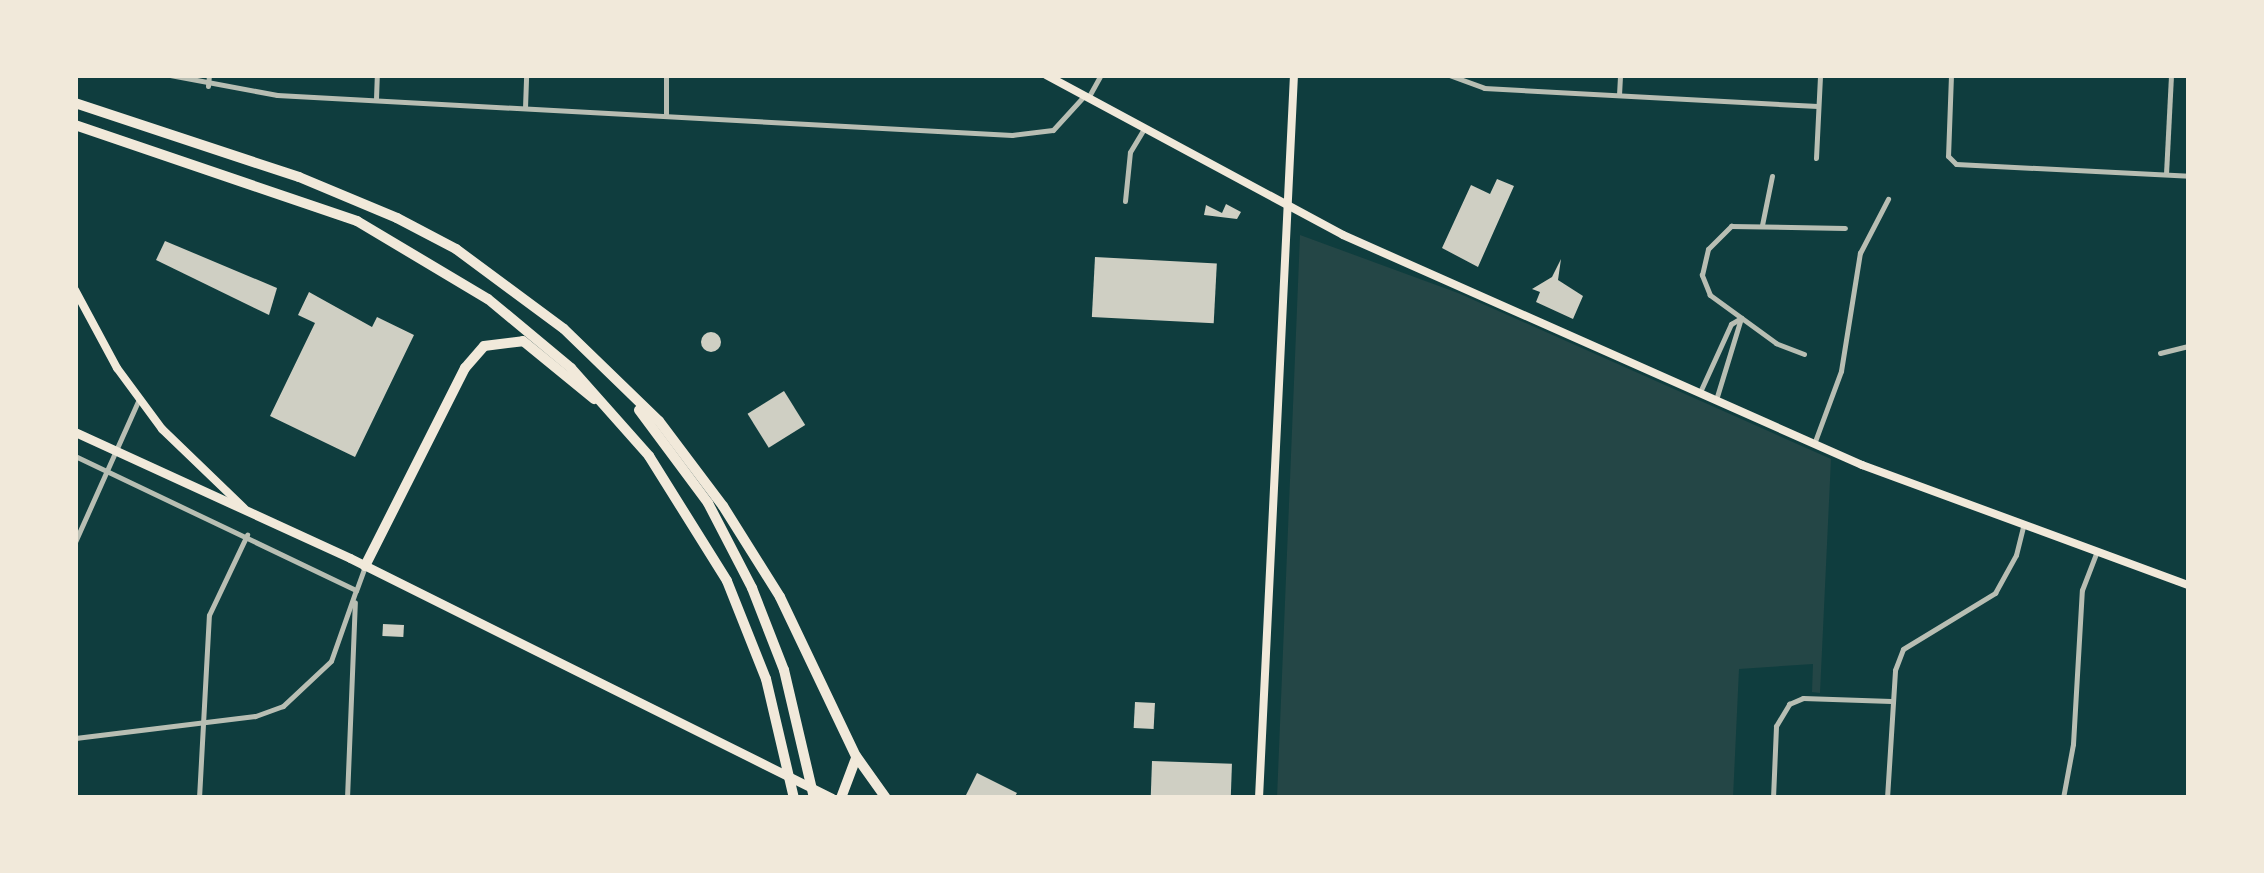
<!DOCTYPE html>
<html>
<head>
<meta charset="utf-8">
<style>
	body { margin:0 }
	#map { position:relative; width:2264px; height:873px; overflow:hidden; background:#0f3d3e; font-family:"Source Sans 3",sans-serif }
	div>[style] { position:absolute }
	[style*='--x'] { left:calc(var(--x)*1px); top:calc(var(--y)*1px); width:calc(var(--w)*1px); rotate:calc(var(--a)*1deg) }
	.green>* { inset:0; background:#244646 }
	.building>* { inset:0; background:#cfcfc3; transform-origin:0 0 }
	.round { border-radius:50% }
	.minor>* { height:5px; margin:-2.5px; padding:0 2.5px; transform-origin:2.5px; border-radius:2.5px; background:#b8beb3 }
	.secondary>* { height:8px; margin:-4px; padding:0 4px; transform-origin:4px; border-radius:4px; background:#f1e9da }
	.primary>* { height:9px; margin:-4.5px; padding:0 4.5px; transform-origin:4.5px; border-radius:4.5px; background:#f1e9da }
	.motorway>* { height:10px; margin:-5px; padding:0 5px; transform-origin:5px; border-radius:5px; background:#f1e9da }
	span { translate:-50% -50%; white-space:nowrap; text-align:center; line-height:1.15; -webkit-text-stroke:9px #f1e9da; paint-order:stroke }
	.frame { position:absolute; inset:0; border:78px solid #f1e9da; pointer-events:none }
</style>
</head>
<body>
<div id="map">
	<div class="green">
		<div style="clip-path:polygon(1300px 235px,1458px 293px,1831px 459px,1820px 693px,1812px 692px,1813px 664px,1739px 669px,1733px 798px,1277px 798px)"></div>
	</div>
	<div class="building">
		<div style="clip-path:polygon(1497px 179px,1514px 186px,1478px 267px,1442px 248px,1471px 185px,1490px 194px)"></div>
		<div style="clip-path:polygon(1226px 204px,1241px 212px,1237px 219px,1204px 215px,1206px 205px,1222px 213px)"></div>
		<div style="clip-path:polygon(165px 241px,277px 288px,269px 315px,156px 260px)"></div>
		<div style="left:1095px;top:257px;width:122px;height:60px;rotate:3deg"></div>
		<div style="clip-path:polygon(1561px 259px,1558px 280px,1583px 296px,1573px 319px,1536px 302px,1540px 292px,1532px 289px,1552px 277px)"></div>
		<div style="clip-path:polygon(309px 292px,372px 327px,377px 317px,414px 335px,355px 457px,270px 416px,315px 323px,298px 315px)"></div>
		<div class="round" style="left:701px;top:332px;width:20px;height:20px"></div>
		<div style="left:784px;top:391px;width:40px;height:43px;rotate:58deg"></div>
		<div style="left:383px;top:624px;width:21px;height:12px;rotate:3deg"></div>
		<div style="left:1135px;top:702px;width:20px;height:26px;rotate:3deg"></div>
		<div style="left:1152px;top:761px;width:80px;height:37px;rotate:2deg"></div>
		<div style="clip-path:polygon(977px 773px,1017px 793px,1014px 798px,966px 795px)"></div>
	</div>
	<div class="minor">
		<div style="--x:170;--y:75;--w:109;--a:10.6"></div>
		<div style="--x:277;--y:95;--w:736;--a:3.12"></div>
		<div style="--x:1012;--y:135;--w:41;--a:-7"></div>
		<div style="--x:1053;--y:130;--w:46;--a:-47.6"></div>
		<div style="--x:1449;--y:75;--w:37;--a:20"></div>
		<div style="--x:1484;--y:88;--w:334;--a:3.1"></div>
		<div style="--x:1951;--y:75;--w:81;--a:92.1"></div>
		<div style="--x:1948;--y:156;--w:11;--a:45"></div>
		<div style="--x:1956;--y:164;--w:233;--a:2.9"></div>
		<div style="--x:208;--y:86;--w:11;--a:-85"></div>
		<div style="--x:1619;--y:95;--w:20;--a:-87"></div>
		<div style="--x:1088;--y:98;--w:26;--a:-61"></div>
		<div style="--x:376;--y:99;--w:24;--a:-88"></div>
		<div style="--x:525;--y:108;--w:33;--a:-88"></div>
		<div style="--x:666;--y:115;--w:40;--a:-90"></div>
		<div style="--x:1816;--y:158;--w:83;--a:-87.2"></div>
		<div style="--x:2166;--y:174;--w:99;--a:-87.1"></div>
		<div style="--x:1125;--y:201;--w:49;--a:-84.2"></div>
		<div style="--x:1130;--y:152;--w:27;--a:-59"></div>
		<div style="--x:1762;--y:225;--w:50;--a:-78.5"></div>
		<div style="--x:2160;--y:353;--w:30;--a:-14"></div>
		<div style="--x:1804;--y:354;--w:30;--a:-159"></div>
		<div style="--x:1776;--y:343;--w:82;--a:-144"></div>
		<div style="--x:1710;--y:295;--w:22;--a:-112"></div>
		<div style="--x:1702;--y:275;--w:27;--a:-77"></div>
		<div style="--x:1708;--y:249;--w:33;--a:-45"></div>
		<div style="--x:1731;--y:226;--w:114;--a:1"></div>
		<div style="--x:1700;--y:392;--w:75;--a:-65.5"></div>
		<div style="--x:1731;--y:324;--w:12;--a:-31"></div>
		<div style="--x:1741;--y:318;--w:86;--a:107"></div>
		<div style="--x:1814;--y:444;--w:78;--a:-69.7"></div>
		<div style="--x:1841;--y:371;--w:120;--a:-80.9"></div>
		<div style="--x:1860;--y:253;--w:61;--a:-62.6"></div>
		<div style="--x:75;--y:456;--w:311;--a:25.5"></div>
		<div style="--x:356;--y:590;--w:75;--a:109.4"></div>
		<div style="--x:331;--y:661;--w:66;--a:136.8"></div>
		<div style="--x:283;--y:706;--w:30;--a:160"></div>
		<div style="--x:255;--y:716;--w:181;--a:173"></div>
		<div style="--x:75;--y:542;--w:157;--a:-65.9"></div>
		<div style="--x:356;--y:591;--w:23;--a:-70"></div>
		<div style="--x:199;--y:798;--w:183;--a:-86.9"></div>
		<div style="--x:209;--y:615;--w:89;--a:-64.6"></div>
		<div style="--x:347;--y:798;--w:196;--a:-87.7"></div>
		<div style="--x:1773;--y:798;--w:72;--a:-87.6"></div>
		<div style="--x:1776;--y:726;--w:26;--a:-59"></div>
		<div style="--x:1789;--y:704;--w:15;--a:-23"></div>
		<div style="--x:1803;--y:698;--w:88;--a:2"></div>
		<div style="--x:1887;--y:798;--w:128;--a:-86.4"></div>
		<div style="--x:1895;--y:670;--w:22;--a:-69"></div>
		<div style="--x:1903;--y:649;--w:108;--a:-31.3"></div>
		<div style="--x:1995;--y:593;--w:43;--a:-61.1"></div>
		<div style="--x:2016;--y:555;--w:32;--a:-76"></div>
		<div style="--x:2063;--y:798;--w:55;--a:-79.5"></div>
		<div style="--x:2073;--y:744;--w:154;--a:-86.7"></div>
		<div style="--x:2082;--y:590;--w:42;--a:-69"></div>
	</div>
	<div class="secondary">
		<div style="--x:1046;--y:75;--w:337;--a:28.3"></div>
		<div style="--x:1343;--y:235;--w:568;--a:23.9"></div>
		<div style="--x:1862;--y:465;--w:348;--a:20.2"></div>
		<div style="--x:75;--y:290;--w:89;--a:61.7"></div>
		<div style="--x:117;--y:368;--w:76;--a:53.6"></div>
		<div style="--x:162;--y:429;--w:114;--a:43.9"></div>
		<div style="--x:1259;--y:798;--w:724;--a:-87.23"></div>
	</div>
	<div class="primary">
		<div style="--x:75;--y:432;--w:302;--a:24.6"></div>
		<div style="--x:350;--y:558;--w:538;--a:26.47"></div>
	</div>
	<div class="motorway">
		<div style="--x:75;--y:103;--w:236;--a:18.3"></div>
		<div style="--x:299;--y:177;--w:106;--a:22.7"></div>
		<div style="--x:397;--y:218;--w:67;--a:27.7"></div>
		<div style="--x:456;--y:249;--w:134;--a:36.5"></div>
		<div style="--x:564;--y:329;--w:132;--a:44.1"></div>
		<div style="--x:659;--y:421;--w:106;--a:53"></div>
		<div style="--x:723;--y:506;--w:107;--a:57.9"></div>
		<div style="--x:780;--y:597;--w:176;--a:64.5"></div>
		<div style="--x:856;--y:756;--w:52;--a:54.5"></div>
		<div style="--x:75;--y:125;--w:298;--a:18.8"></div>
		<div style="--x:357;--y:221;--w:152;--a:30.8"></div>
		<div style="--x:488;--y:299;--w:108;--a:39.7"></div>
		<div style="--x:571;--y:368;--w:118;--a:48.4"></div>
		<div style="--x:649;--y:456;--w:147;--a:58"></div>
		<div style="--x:727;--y:581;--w:105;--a:68.3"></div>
		<div style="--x:766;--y:679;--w:122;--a:76.8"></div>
		<div style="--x:639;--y:410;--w:116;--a:53.4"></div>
		<div style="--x:708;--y:503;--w:96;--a:62.6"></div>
		<div style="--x:752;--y:588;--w:88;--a:68.7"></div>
		<div style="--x:784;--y:670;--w:131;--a:76.8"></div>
		<div style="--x:365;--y:566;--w:222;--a:-63.2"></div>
		<div style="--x:465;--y:368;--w:29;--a:-49"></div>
		<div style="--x:484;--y:346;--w:39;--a:-7"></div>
		<div style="--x:523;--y:341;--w:92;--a:39.2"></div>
		<div style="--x:841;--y:798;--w:43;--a:-69.4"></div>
	</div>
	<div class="frame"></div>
</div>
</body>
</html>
